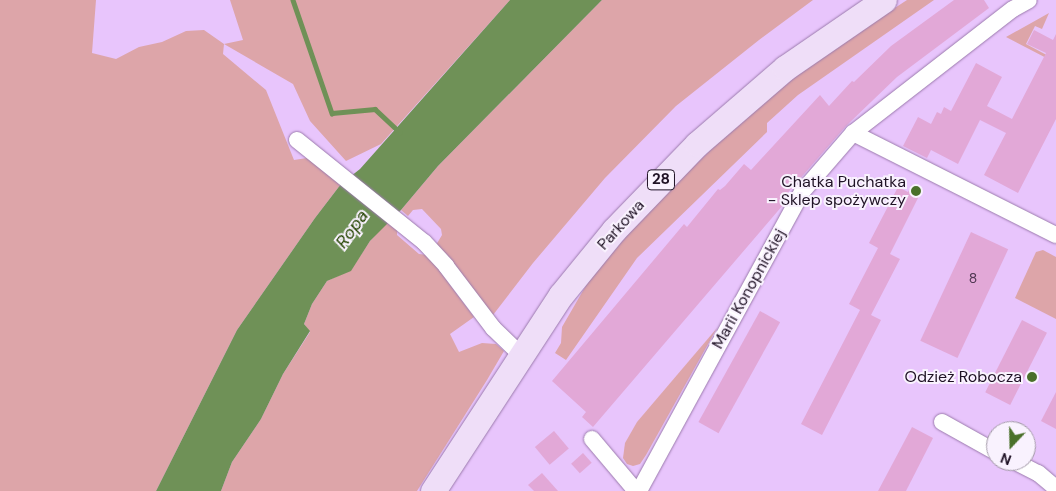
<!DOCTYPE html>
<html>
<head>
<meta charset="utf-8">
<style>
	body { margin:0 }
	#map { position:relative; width:1056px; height:491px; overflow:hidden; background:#e8c5fc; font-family:"DM Sans",sans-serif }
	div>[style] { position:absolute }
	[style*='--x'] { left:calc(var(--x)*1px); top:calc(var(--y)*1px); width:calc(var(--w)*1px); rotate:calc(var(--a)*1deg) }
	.green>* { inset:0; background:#dda5a9 }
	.water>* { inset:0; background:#6f9157 }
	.stream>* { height:4.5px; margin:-2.25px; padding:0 2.25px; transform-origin:2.25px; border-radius:2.25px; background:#6f9157 }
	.building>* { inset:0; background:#e2a8d7; transform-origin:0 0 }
	.roads { filter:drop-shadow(0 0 1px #9b7aad) drop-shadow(0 0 1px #9b7aad) }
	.minor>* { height:16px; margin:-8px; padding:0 8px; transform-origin:8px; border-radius:8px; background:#fff }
	.primary>* { height:25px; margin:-12.5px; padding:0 12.5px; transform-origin:12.5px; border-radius:12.5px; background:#efdef8 }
	.dots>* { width:14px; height:14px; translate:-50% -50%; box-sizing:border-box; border:2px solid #f9f2fe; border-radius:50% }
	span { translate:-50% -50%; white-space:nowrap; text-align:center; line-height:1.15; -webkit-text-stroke:4px #f9f2fe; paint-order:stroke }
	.number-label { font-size:14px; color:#503852 }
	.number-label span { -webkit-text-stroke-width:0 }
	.shield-label span { padding:1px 4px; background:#f9f2fe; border:1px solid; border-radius:4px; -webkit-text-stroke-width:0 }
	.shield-label { font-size:15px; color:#1f1225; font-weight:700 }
	.poi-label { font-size:16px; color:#1f1225 }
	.right { translate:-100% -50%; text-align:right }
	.street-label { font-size:16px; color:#1f1225 }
	.water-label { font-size:18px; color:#244401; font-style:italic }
	.north { position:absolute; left:986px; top:421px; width:50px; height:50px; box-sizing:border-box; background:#f9f2fe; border:1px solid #a298a7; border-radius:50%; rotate:201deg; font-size:14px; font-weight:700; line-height:20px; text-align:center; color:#1f1225 }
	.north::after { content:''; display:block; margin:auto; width:18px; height:22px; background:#4a702a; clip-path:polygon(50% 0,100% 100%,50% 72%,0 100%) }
</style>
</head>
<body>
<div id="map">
	<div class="green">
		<div style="clip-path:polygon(0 0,96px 0,92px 53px,116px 59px,139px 47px,162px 42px,186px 31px,204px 30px,224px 44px,243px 40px,230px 0,510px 0,381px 144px,346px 161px,310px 121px,293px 84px,224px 44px,223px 54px,266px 90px,294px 160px,307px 158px,341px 184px,315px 218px,237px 330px,156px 491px,0 491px)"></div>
		<div style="clip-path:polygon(602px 0,813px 0,759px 40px,676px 106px,605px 178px,533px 263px,493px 315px,436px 245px,442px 235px,441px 229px,422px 209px,413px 210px,408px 216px,401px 210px,438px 166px)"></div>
		<div style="clip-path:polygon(907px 0,934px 0,798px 95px,767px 123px,767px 132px,637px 258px,566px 360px,555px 353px,561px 343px,562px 327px,588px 282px,646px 213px,734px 127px,820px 57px)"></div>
		<div style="clip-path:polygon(1049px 13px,1042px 29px,1035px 26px,1026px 44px,1056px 60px,1056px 63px,1006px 37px)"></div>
		<div style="clip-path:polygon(388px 221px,397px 229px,397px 235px,419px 254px,428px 255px,474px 317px,450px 334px,459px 352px,482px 343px,496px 344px,504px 351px,487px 380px,417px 491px,221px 491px,232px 462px,261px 419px,283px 374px,310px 332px,304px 324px,312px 304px,327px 281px,351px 270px,370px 241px)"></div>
		<div style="clip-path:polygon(1043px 250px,1056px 257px,1056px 319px,1015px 298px,1036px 252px)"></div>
		<div style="clip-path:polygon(717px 328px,646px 455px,640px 464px,633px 466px,627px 464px,623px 458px,625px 443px,637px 422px)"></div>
	</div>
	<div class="water">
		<div style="clip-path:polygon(510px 0,602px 0,438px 166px,401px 210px,370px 241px,351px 271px,327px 281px,312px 304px,304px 324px,310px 331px,283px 374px,261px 419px,232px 462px,221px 491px,156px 491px,237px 330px,315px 218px,341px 184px,360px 169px)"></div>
	</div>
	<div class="stream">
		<div style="--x:293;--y:0;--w:120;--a:71"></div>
		<div style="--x:332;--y:113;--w:43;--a:-5.3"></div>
		<div style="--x:375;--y:109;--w:34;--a:43"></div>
	</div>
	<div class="building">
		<div style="clip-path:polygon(954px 0,984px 0,989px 8px,897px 77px,846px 126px,784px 197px,787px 199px,783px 205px,593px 427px,582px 417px,586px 412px,552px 381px,684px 224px,687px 227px,718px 189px,720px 190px,725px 186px,744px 164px,751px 170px,820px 95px,829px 106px,852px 81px,854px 82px,891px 46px)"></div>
		<div style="clip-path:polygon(1034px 30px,1053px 40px,1056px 34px,1056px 119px,1018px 193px,984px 175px,1006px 133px,980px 120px,958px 164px,931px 150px,927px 158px,903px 146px,918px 117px,931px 124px,937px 112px,941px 114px,944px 107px,951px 111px,976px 63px,1002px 77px,987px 106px,1012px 119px,1046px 53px,1027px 44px)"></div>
		<div style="clip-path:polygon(912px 185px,922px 190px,890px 254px,900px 259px,871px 315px,881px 320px,822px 435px,801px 424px,860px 310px,849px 304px,878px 248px,869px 243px,898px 187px,908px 192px)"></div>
		<div style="left:971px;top:232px;width:41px;height:120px;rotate:25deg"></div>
		<div style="left:760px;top:311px;width:23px;height:127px;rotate:29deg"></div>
		<div style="left:1022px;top:320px;width:28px;height:81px;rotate:27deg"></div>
		<div style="clip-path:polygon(1056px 392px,1056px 429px,1041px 421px)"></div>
		<div style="clip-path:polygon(912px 427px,933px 438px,906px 491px,878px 491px)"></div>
		<div style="left:554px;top:431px;width:23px;height:25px;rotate:50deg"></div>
		<div style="left:583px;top:453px;width:13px;height:16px;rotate:48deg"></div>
		<div style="clip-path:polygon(542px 473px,558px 491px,534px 491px,528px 485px)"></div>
	</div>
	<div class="roads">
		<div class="minor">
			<div style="--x:853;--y:133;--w:227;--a:26.7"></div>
			<div style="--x:297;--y:140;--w:163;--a:38.8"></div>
			<div style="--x:424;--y:242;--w:33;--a:47"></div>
			<div style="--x:446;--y:266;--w:78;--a:52.8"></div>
			<div style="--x:493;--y:328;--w:39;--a:44"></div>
			<div style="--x:942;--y:422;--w:62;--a:29.1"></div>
			<div style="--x:592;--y:439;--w:68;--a:49.8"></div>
			<div style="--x:1014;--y:461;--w:27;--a:27"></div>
			<div style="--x:1038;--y:473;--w:23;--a:40"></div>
			<div style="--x:639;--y:491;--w:341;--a:-61.4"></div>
			<div style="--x:802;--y:192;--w:78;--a:-49.2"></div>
			<div style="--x:853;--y:133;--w:202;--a:-37.8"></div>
			<div style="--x:1013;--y:9;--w:18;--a:-29"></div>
		</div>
		<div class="primary">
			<div style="--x:433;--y:491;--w:234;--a:-56.9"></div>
			<div style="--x:561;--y:295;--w:84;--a:-50.8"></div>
			<div style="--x:614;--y:230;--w:120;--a:-46"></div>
			<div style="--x:697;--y:144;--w:116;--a:-40.8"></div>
			<div style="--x:785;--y:68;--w:120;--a:-34.5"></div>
		</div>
	</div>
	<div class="dots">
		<div style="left:916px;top:191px;background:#4a702a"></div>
		<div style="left:1032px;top:377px;background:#4a702a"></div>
	</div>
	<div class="number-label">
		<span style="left:973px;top:278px">8</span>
	</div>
	<div class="shield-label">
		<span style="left:661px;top:180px">28</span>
	</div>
	<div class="poi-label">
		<span class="right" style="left:906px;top:191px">Chatka Puchatka<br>- Sklep spożywczy</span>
		<span class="right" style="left:1022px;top:377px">Odzież Robocza</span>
	</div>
	<div class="street-label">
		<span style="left:621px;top:225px;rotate:-48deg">Parkowa</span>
		<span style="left:749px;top:289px;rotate:-61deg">Marii Konopnickiej</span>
	</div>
	<div class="water-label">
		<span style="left:352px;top:229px;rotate:-54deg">Ropa</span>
	</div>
	<div class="north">N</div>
</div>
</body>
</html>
